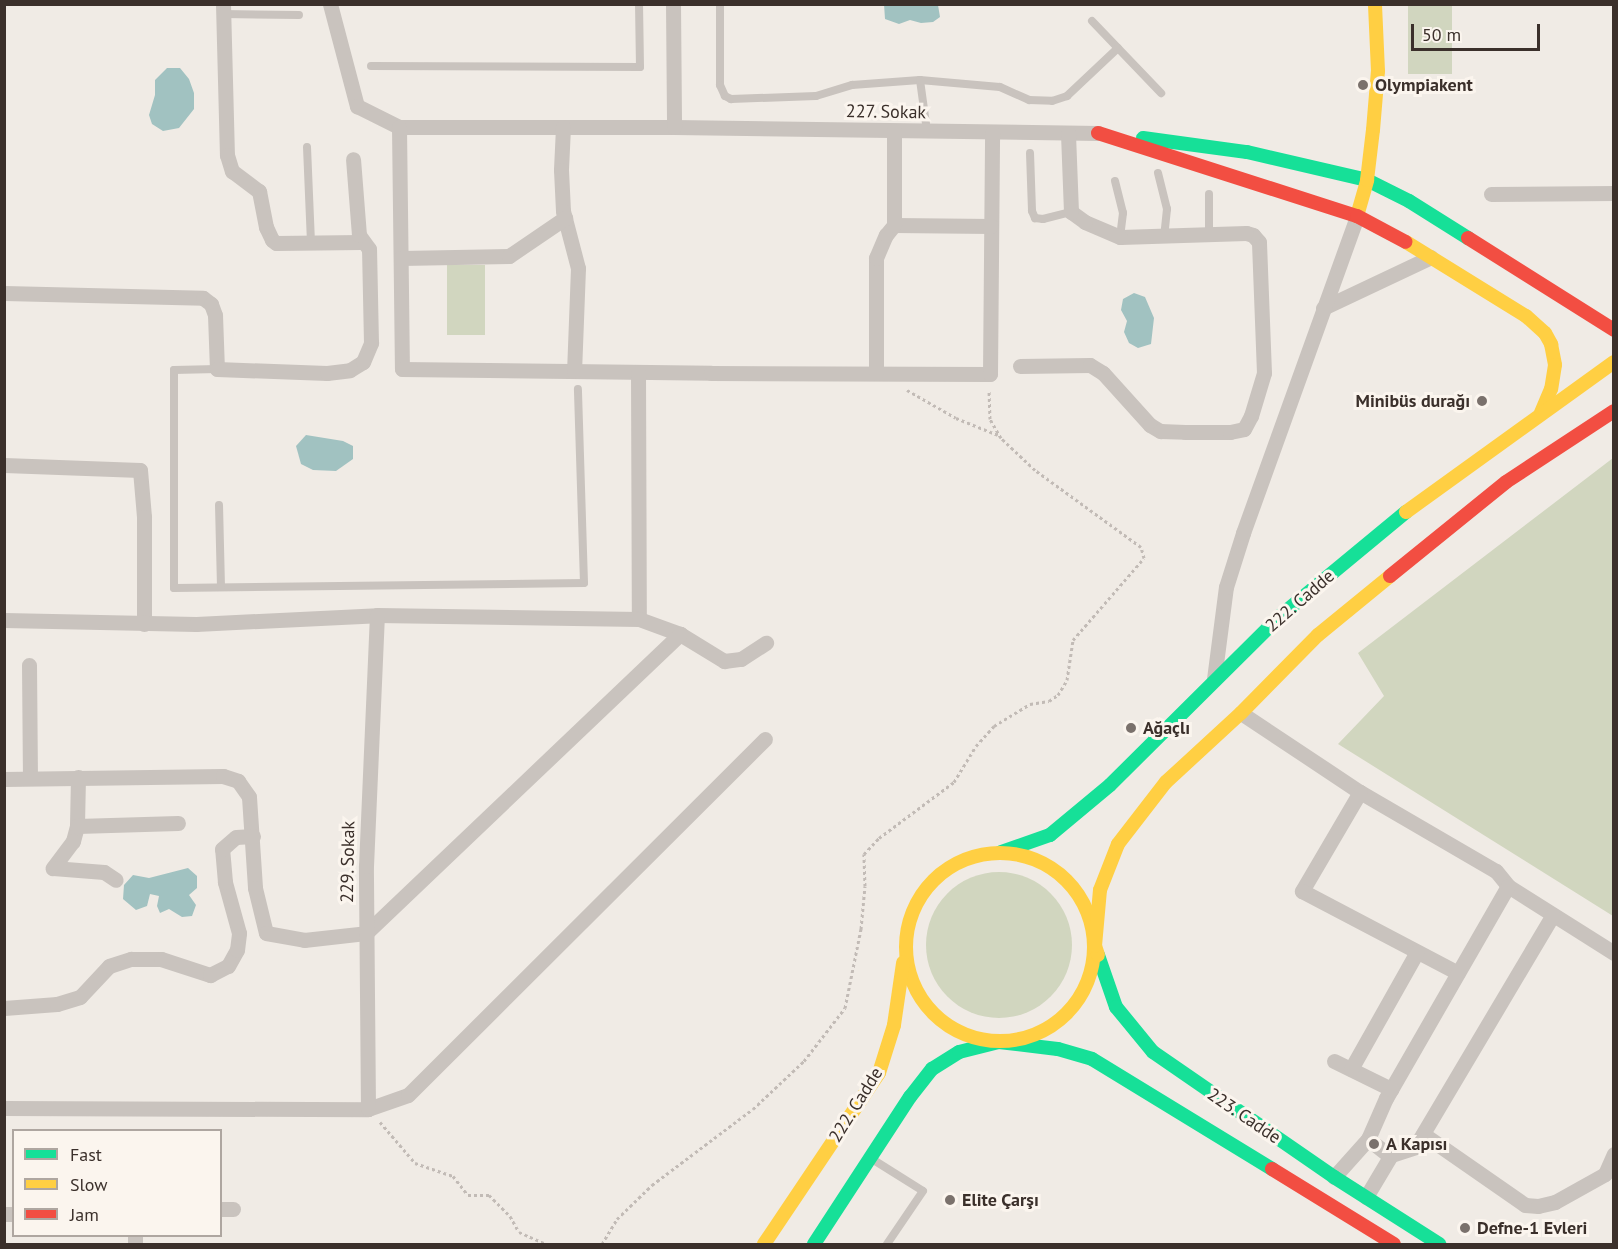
<!DOCTYPE html>
<html>
<head>
<meta charset="utf-8">
<style>
	body { margin:0 }
	#map { position:relative; width:1618px; height:1249px; overflow:hidden; background:#f0ebe5; font-family:"PT Sans",sans-serif }
	div>[style] { position:absolute }
	[style*='--x'] { left:calc(var(--x)*1px); top:calc(var(--y)*1px); width:calc(var(--w)*1px); rotate:calc(var(--a)*1deg) }
	.green>* { inset:0; background:#d1d6bf; transform-origin:0 0 }
	.round { border-radius:50% }
	.water>* { inset:0; background:#a1c2c1 }
	.path>* { height:3px; margin-top:-1.5px; transform-origin:0; background:repeating-linear-gradient(90deg,#c2bbb6 0 3px,transparent 0 6px) }
	.lane>* { height:8px; margin:-4px; padding:0 4px; transform-origin:4px; border-radius:4px; background:#c9c3be }
	.street>* { height:15px; margin:-7.5px; padding:0 7.5px; transform-origin:7.5px; border-radius:7.5px; background:#c9c3be }
	.fast>* { height:14px; margin:-7px; padding:0 7px; transform-origin:7px; border-radius:7px; background:#16e098 }
	.slow>* { height:14px; margin:-7px; padding:0 7px; transform-origin:7px; border-radius:7px; background:#ffcf43 }
	.slow>.ring { margin:-7px; padding:0; box-sizing:content-box; background:none; border:14px solid #ffcf43; border-radius:50% }
	.jam>* { height:14px; margin:-7px; padding:0 7px; transform-origin:7px; border-radius:7px; background:#f24e42 }
	.dots>* { width:16px; height:16px; translate:-50% -50%; box-sizing:border-box; border:3px solid #fbf5ee; border-radius:50% }
	span { translate:-50% -50%; white-space:nowrap; text-align:center; line-height:1.15; -webkit-text-stroke:6px #fbf5ee; paint-order:stroke }
	.poi-label { font-size:18px; color:#3b302b; font-weight:700 }
	.left { translate:0 -50%; text-align:left }
	.right { translate:-100% -50%; text-align:right }
	.street-label { font-size:18px; color:#3b302b }
	.frame { position:absolute; inset:0; border:6px solid #3b302b; pointer-events:none }
	.legend { position:absolute; left:12px; top:1129px; width:210px; height:108px; box-sizing:border-box; background:#fbf5ee; border:2px solid #aea6a0; margin:0; padding:8px 10px; list-style:none; font-size:18px; color:#3b302b }
	.legend li { display:flex; align-items:center; gap:12px; height:30px }
	.legend b { width:30px; border:2px solid #aea6a0 }
	.scale { position:absolute; left:1411px; top:24px; width:129px; height:27px; box-sizing:border-box; border:3px solid #3b302b; border-top:0; padding-left:8px; font-size:18px; line-height:21px; white-space:nowrap; color:#3b302b; -webkit-text-stroke:4px #fbf5ee; paint-order:stroke }
</style>
</head>
<body>
<div id="map">
	<div class="green">
		<div style="left:1408px;top:5px;width:44px;height:69px"></div>
		<div style="left:447px;top:265px;width:38px;height:70px"></div>
		<div style="clip-path:polygon(1613px 458px,1613px 916px,1338px 744px,1384px 696px,1358px 653px)"></div>
		<div class="round" style="left:926px;top:872px;width:146px;height:146px"></div>
	</div>
	<div class="water">
		<div style="clip-path:polygon(884px 4px,938px 5px,940px 17px,933px 22px,921px 23px,910px 20px,899px 24px,885px 19px)"></div>
		<div style="clip-path:polygon(167px 68px,180px 68px,189px 79px,194px 93px,194px 109px,179px 128px,163px 131px,152px 124px,149px 115px,155px 95px,155px 80px)"></div>
		<div style="clip-path:polygon(1134px 293px,1145px 297px,1154px 318px,1151px 344px,1138px 348px,1129px 343px,1124px 332px,1127px 321px,1121px 310px,1123px 299px)"></div>
		<div style="clip-path:polygon(306px 435px,343px 441px,353px 446px,353px 459px,336px 471px,313px 470px,301px 464px,296px 446px)"></div>
		<div style="clip-path:polygon(188px 868px,197px 876px,197px 888px,189px 895px,196px 905px,192px 916px,182px 917px,169px 909px,160px 913px,157px 906px,159px 896px,150px 894px,147px 906px,136px 910px,123px 899px,124px 885px,133px 875px,149px 878px)"></div>
	</div>
	<div class="path">
		<div style="--x:907;--y:390;--w:56;--a:29.7"></div>
		<div style="--x:956;--y:418;--w:45;--a:22"></div>
		<div style="--x:380;--y:1122;--w:54;--a:49.5"></div>
		<div style="--x:415;--y:1163;--w:40;--a:18.9"></div>
		<div style="--x:453;--y:1176;--w:24;--a:52"></div>
		<div style="--x:468;--y:1195;--w:21;--a:0"></div>
		<div style="--x:489;--y:1195;--w:30;--a:45"></div>
		<div style="--x:510;--y:1216;--w:18;--a:61"></div>
		<div style="--x:519;--y:1232;--w:30;--a:24"></div>
		<div style="--x:602;--y:1244;--w:29;--a:-59"></div>
		<div style="--x:617;--y:1219;--w:49;--a:-44.2"></div>
		<div style="--x:652;--y:1185;--w:126;--a:-37"></div>
		<div style="--x:753;--y:1109;--w:70;--a:-43.3"></div>
		<div style="--x:804;--y:1061;--w:67;--a:-52.3"></div>
		<div style="--x:845;--y:1008;--w:81;--a:-78.6"></div>
		<div style="--x:861;--y:929;--w:43;--a:-84.7"></div>
		<div style="--x:865;--y:886;--w:32;--a:-92"></div>
		<div style="--x:864;--y:854;--w:22;--a:-47"></div>
		<div style="--x:879;--y:838;--w:94;--a:-36.7"></div>
		<div style="--x:954;--y:782;--w:42;--a:-58.6"></div>
		<div style="--x:976;--y:746;--w:27;--a:-48"></div>
		<div style="--x:994;--y:726;--w:42;--a:-31.4"></div>
		<div style="--x:1030;--y:704;--w:19;--a:-9"></div>
		<div style="--x:1049;--y:701;--w:11;--a:-34"></div>
		<div style="--x:1058;--y:695;--w:17;--a:-59"></div>
		<div style="--x:1067;--y:680;--w:40;--a:-81.5"></div>
		<div style="--x:1073;--y:640;--w:108;--a:-49.1"></div>
		<div style="--x:1144;--y:558;--w:11;--a:-105"></div>
		<div style="--x:1141;--y:547;--w:131;--a:-144"></div>
		<div style="--x:1035;--y:470;--w:47;--a:-136.7"></div>
		<div style="--x:1001;--y:438;--w:22;--a:-120"></div>
		<div style="--x:990;--y:419;--w:29;--a:-92"></div>
	</div>
	<div class="lane">
		<div style="--x:720;--y:4;--w:81;--a:90"></div>
		<div style="--x:720;--y:85;--w:12;--a:66"></div>
		<div style="--x:725;--y:96;--w:7;--a:27"></div>
		<div style="--x:731;--y:99;--w:85;--a:-2"></div>
		<div style="--x:816;--y:96;--w:38;--a:-17"></div>
		<div style="--x:852;--y:85;--w:68;--a:-4.2"></div>
		<div style="--x:920;--y:80;--w:51;--a:82.2"></div>
		<div style="--x:223;--y:14;--w:76;--a:0.8"></div>
		<div style="--x:1092;--y:21;--w:100;--a:46.2"></div>
		<div style="--x:371;--y:66;--w:269;--a:0.2"></div>
		<div style="--x:640;--y:67;--w:63;--a:-90.9"></div>
		<div style="--x:920;--y:80;--w:80;--a:5"></div>
		<div style="--x:1000;--y:87;--w:32;--a:24"></div>
		<div style="--x:1029;--y:100;--w:23;--a:2"></div>
		<div style="--x:1052;--y:101;--w:16;--a:-18"></div>
		<div style="--x:1067;--y:96;--w:70;--a:-43.3"></div>
		<div style="--x:307;--y:147;--w:95;--a:87.6"></div>
		<div style="--x:1030;--y:153;--w:58;--a:88"></div>
		<div style="--x:1032;--y:211;--w:8;--a:67"></div>
		<div style="--x:1035;--y:218;--w:8;--a:7"></div>
		<div style="--x:1043;--y:219;--w:29;--a:-14"></div>
		<div style="--x:1158;--y:173;--w:37;--a:76"></div>
		<div style="--x:1167;--y:209;--w:27;--a:96"></div>
		<div style="--x:1115;--y:181;--w:33;--a:76"></div>
		<div style="--x:1123;--y:213;--w:24;--a:97"></div>
		<div style="--x:1209;--y:235;--w:41;--a:-90"></div>
		<div style="--x:217;--y:369;--w:43;--a:178.7"></div>
		<div style="--x:174;--y:370;--w:218;--a:90"></div>
		<div style="--x:174;--y:588;--w:410;--a:-0.7"></div>
		<div style="--x:584;--y:583;--w:194;--a:-91.8"></div>
		<div style="--x:219;--y:505;--w:82;--a:88.6"></div>
		<div style="--x:872;--y:1159;--w:60;--a:32.1"></div>
		<div style="--x:923;--y:1191;--w:64;--a:124.2"></div>
	</div>
	<div class="street">
		<div style="--x:223;--y:4;--w:151;--a:88.5"></div>
		<div style="--x:227;--y:155;--w:17;--a:73"></div>
		<div style="--x:232;--y:171;--w:34;--a:37"></div>
		<div style="--x:259;--y:191;--w:37;--a:79"></div>
		<div style="--x:266;--y:227;--w:14;--a:65"></div>
		<div style="--x:272;--y:240;--w:5;--a:37"></div>
		<div style="--x:276;--y:243;--w:85;--a:-0.7"></div>
		<div style="--x:330;--y:4;--w:106;--a:75.2"></div>
		<div style="--x:357;--y:106;--w:47;--a:26.6"></div>
		<div style="--x:399;--y:127;--w:275;--a:0"></div>
		<div style="--x:674;--y:127;--w:424;--a:0.8"></div>
		<div style="--x:673;--y:4;--w:123;--a:89.5"></div>
		<div style="--x:399;--y:127;--w:242;--a:89.3"></div>
		<div style="--x:402;--y:369;--w:309;--a:0.7"></div>
		<div style="--x:711;--y:373;--w:279;--a:0.2"></div>
		<div style="--x:990;--y:374;--w:241;--a:-89.5"></div>
		<div style="--x:563;--y:127;--w:43;--a:92.7"></div>
		<div style="--x:561;--y:170;--w:41;--a:87.2"></div>
		<div style="--x:563;--y:211;--w:59;--a:75.3"></div>
		<div style="--x:578;--y:268;--w:103;--a:92.2"></div>
		<div style="--x:1491;--y:194;--w:123;--a:-0.5"></div>
		<div style="--x:894;--y:225;--w:97;--a:0.6"></div>
		<div style="--x:401;--y:258;--w:108;--a:-1.1"></div>
		<div style="--x:509;--y:256;--w:68;--a:-34.2"></div>
		<div style="--x:4;--y:293;--w:199;--a:1.4"></div>
		<div style="--x:203;--y:298;--w:10;--a:37"></div>
		<div style="--x:211;--y:304;--w:12;--a:70"></div>
		<div style="--x:215;--y:315;--w:54;--a:87.9"></div>
		<div style="--x:217;--y:369;--w:110;--a:2.1"></div>
		<div style="--x:327;--y:373;--w:23;--a:-7"></div>
		<div style="--x:350;--y:370;--w:15;--a:-32"></div>
		<div style="--x:363;--y:362;--w:21;--a:-67"></div>
		<div style="--x:371;--y:343;--w:94;--a:-91.2"></div>
		<div style="--x:369;--y:249;--w:17;--a:-126"></div>
		<div style="--x:359;--y:235;--w:76;--a:-94.5"></div>
		<div style="--x:1323;--y:308;--w:119;--a:-25.3"></div>
		<div style="--x:1020;--y:366;--w:70;--a:-0.8"></div>
		<div style="--x:1090;--y:365;--w:15;--a:32"></div>
		<div style="--x:1103;--y:373;--w:70;--a:47.9"></div>
		<div style="--x:1150;--y:425;--w:12;--a:31"></div>
		<div style="--x:1160;--y:431;--w:25;--a:2"></div>
		<div style="--x:1185;--y:432;--w:45;--a:0"></div>
		<div style="--x:1230;--y:432;--w:14;--a:-12"></div>
		<div style="--x:1244;--y:429;--w:15;--a:-62"></div>
		<div style="--x:1251;--y:416;--w:45;--a:-73.2"></div>
		<div style="--x:1264;--y:373;--w:131;--a:-92.2"></div>
		<div style="--x:1259;--y:242;--w:9;--a:-131"></div>
		<div style="--x:1253;--y:235;--w:7;--a:-164"></div>
		<div style="--x:1246;--y:233;--w:126;--a:178.2"></div>
		<div style="--x:1120;--y:237;--w:38;--a:-157"></div>
		<div style="--x:1085;--y:222;--w:17;--a:-144"></div>
		<div style="--x:1071;--y:212;--w:79;--a:-92.2"></div>
		<div style="--x:638;--y:372;--w:247;--a:89.8"></div>
		<div style="--x:876;--y:373;--w:115;--a:-90"></div>
		<div style="--x:876;--y:258;--w:25;--a:-67"></div>
		<div style="--x:886;--y:235;--w:13;--a:-51"></div>
		<div style="--x:894;--y:225;--w:94;--a:-90"></div>
		<div style="--x:4;--y:465;--w:136;--a:2.1"></div>
		<div style="--x:140;--y:470;--w:47;--a:85.1"></div>
		<div style="--x:144;--y:517;--w:107;--a:90"></div>
		<div style="--x:4;--y:620;--w:192;--a:1.2"></div>
		<div style="--x:196;--y:624;--w:181;--a:-2.8"></div>
		<div style="--x:377;--y:615;--w:262;--a:0.9"></div>
		<div style="--x:639;--y:619;--w:44;--a:20.1"></div>
		<div style="--x:680;--y:634;--w:52;--a:31.5"></div>
		<div style="--x:724;--y:661;--w:17;--a:-7"></div>
		<div style="--x:741;--y:659;--w:30;--a:-33"></div>
		<div style="--x:29;--y:665;--w:112;--a:89.5"></div>
		<div style="--x:1214;--y:679;--w:93;--a:-82.6"></div>
		<div style="--x:1226;--y:587;--w:57;--a:-72.5"></div>
		<div style="--x:1243;--y:533;--w:337;--a:-70.2"></div>
		<div style="--x:1241;--y:713;--w:143;--a:33.6"></div>
		<div style="--x:1360;--y:792;--w:157;--a:30.2"></div>
		<div style="--x:1496;--y:871;--w:19;--a:51"></div>
		<div style="--x:1508;--y:886;--w:125;--a:32.3"></div>
		<div style="--x:78;--y:777;--w:49;--a:91.2"></div>
		<div style="--x:77;--y:826;--w:16;--a:105"></div>
		<div style="--x:73;--y:841;--w:34;--a:127"></div>
		<div style="--x:53;--y:868;--w:51;--a:4.5"></div>
		<div style="--x:104;--y:872;--w:14;--a:34"></div>
		<div style="--x:4;--y:779;--w:219;--a:-0.8"></div>
		<div style="--x:223;--y:776;--w:16;--a:18"></div>
		<div style="--x:238;--y:781;--w:19;--a:55"></div>
		<div style="--x:249;--y:797;--w:91;--a:86.2"></div>
		<div style="--x:255;--y:888;--w:46;--a:76.3"></div>
		<div style="--x:266;--y:933;--w:39;--a:10"></div>
		<div style="--x:304;--y:940;--w:62;--a:-6.4"></div>
		<div style="--x:366;--y:933;--w:434;--a:-43.6"></div>
		<div style="--x:1360;--y:792;--w:115;--a:120.4"></div>
		<div style="--x:1302;--y:891;--w:176;--a:27.7"></div>
		<div style="--x:77;--y:826;--w:101;--a:-1.7"></div>
		<div style="--x:1508;--y:886;--w:245;--a:119.9"></div>
		<div style="--x:1386;--y:1098;--w:45;--a:113.7"></div>
		<div style="--x:1368;--y:1139;--w:24;--a:38"></div>
		<div style="--x:1387;--y:1154;--w:4;--a:14"></div>
		<div style="--x:1391;--y:1155;--w:25;--a:-18"></div>
		<div style="--x:1415;--y:1147;--w:270;--a:-59.3"></div>
		<div style="--x:4;--y:1008;--w:53;--a:-4.3"></div>
		<div style="--x:57;--y:1004;--w:24;--a:-17"></div>
		<div style="--x:80;--y:997;--w:42;--a:-46.9"></div>
		<div style="--x:109;--y:966;--w:23;--a:-18"></div>
		<div style="--x:131;--y:959;--w:30;--a:0"></div>
		<div style="--x:161;--y:959;--w:52;--a:18.1"></div>
		<div style="--x:210;--y:975;--w:20;--a:-27"></div>
		<div style="--x:228;--y:966;--w:18;--a:-61"></div>
		<div style="--x:237;--y:950;--w:17;--a:-83"></div>
		<div style="--x:239;--y:933;--w:53;--a:-105.4"></div>
		<div style="--x:225;--y:882;--w:33;--a:-95"></div>
		<div style="--x:222;--y:849;--w:18;--a:-41"></div>
		<div style="--x:236;--y:837;--w:17;--a:-3"></div>
		<div style="--x:1334;--y:1061;--w:64;--a:26.2"></div>
		<div style="--x:1351;--y:1069;--w:134;--a:-60.6"></div>
		<div style="--x:4;--y:1108;--w:364;--a:0.2"></div>
		<div style="--x:368;--y:1109;--w:42;--a:-19.3"></div>
		<div style="--x:408;--y:1095;--w:504;--a:-44.92"></div>
		<div style="--x:368;--y:1109;--w:243;--a:-90.5"></div>
		<div style="--x:366;--y:866;--w:251;--a:-87.5"></div>
		<div style="--x:1423;--y:1134;--w:124;--a:34.8"></div>
		<div style="--x:1525;--y:1205;--w:13;--a:4"></div>
		<div style="--x:1538;--y:1206;--w:17;--a:-13"></div>
		<div style="--x:1555;--y:1202;--w:57;--a:-29.2"></div>
		<div style="--x:1605;--y:1174;--w:22;--a:-66"></div>
		<div style="--x:1334;--y:1177;--w:51;--a:-48.2"></div>
		<div style="--x:1366;--y:1197;--w:49;--a:-59.2"></div>
		<div style="--x:220;--y:1209;--w:13;--a:0"></div>
		<div style="--x:4;--y:1214;--w:10;--a:0"></div>
		<div style="--x:135;--y:1236;--w:8;--a:90"></div>
	</div>
	<div class="fast">
		<div style="--x:1143;--y:138;--w:105;--a:7.7"></div>
		<div style="--x:1247;--y:152;--w:123;--a:13.1"></div>
		<div style="--x:1367;--y:180;--w:47;--a:26.6"></div>
		<div style="--x:1409;--y:201;--w:70;--a:32.1"></div>
		<div style="--x:1001;--y:852;--w:52;--a:-19.1"></div>
		<div style="--x:1050;--y:835;--w:78;--a:-39.8"></div>
		<div style="--x:1110;--y:785;--w:238;--a:-44.8"></div>
		<div style="--x:1279;--y:617;--w:165;--a:-39.6"></div>
		<div style="--x:1098;--y:955;--w:55;--a:70.9"></div>
		<div style="--x:1116;--y:1007;--w:58;--a:50.6"></div>
		<div style="--x:1153;--y:1052;--w:220;--a:34.6"></div>
		<div style="--x:1334;--y:1177;--w:125;--a:32.5"></div>
		<div style="--x:814;--y:1244;--w:176;--a:-56.9"></div>
		<div style="--x:910;--y:1097;--w:36;--a:-52"></div>
		<div style="--x:932;--y:1069;--w:32;--a:-32"></div>
		<div style="--x:959;--y:1052;--w:41;--a:-14"></div>
		<div style="--x:999;--y:1042;--w:59;--a:6.8"></div>
		<div style="--x:1058;--y:1049;--w:35;--a:16"></div>
		<div style="--x:1092;--y:1059;--w:211;--a:31.4"></div>
	</div>
	<div class="slow">
		<div style="--x:1357;--y:216;--w:37;--a:-74"></div>
		<div style="--x:1367;--y:180;--w:50;--a:-83.2"></div>
		<div style="--x:1373;--y:130;--w:59;--a:-85.2"></div>
		<div style="--x:1378;--y:71;--w:67;--a:-92.6"></div>
		<div style="--x:1406;--y:242;--w:141;--a:31.7"></div>
		<div style="--x:1526;--y:316;--w:25;--a:42"></div>
		<div style="--x:1545;--y:333;--w:13;--a:61"></div>
		<div style="--x:1551;--y:344;--w:21;--a:79"></div>
		<div style="--x:1555;--y:365;--w:24;--a:99"></div>
		<div style="--x:1551;--y:389;--w:26;--a:113"></div>
		<div style="--x:1406;--y:512;--w:256;--a:-35.8"></div>
		<div class="ring" style="left:906px;top:853px;width:174px;height:174px"></div>
		<div style="--x:1098;--y:955;--w:9;--a:-108"></div>
		<div style="--x:1095;--y:946;--w:56;--a:-84.9"></div>
		<div style="--x:1100;--y:890;--w:49;--a:-68.6"></div>
		<div style="--x:1118;--y:844;--w:78;--a:-52.3"></div>
		<div style="--x:1166;--y:782;--w:102;--a:-42.6"></div>
		<div style="--x:1241;--y:713;--w:110;--a:-45.4"></div>
		<div style="--x:1318;--y:635;--w:93;--a:-39.3"></div>
		<div style="--x:764;--y:1244;--w:206;--a:-56.1"></div>
		<div style="--x:879;--y:1073;--w:50;--a:-72.6"></div>
		<div style="--x:894;--y:1025;--w:63;--a:-81.7"></div>
	</div>
	<div class="jam">
		<div style="--x:1098;--y:133;--w:272;--a:17.8"></div>
		<div style="--x:1357;--y:216;--w:55;--a:28"></div>
		<div style="--x:1468;--y:238;--w:173;--a:32.2"></div>
		<div style="--x:1390;--y:576;--w:149;--a:-39"></div>
		<div style="--x:1506;--y:482;--w:129;--a:-33.3"></div>
		<div style="--x:1272;--y:1169;--w:143;--a:31.6"></div>
	</div>
	<div class="dots">
		<div style="left:1363px;top:85px;background:#7a716c"></div>
		<div style="left:1482px;top:401px;background:#7a716c"></div>
		<div style="left:1131px;top:728px;background:#7a716c"></div>
		<div style="left:1374px;top:1144px;background:#7a716c"></div>
		<div style="left:950px;top:1200px;background:#7a716c"></div>
		<div style="left:1465px;top:1228px;background:#7a716c"></div>
	</div>
	<div class="poi-label">
		<span class="left" style="left:1375px;top:85px">Olympiakent</span>
		<span class="right" style="left:1470px;top:401px">Minibüs durağı</span>
		<span class="left" style="left:1143px;top:728px">Ağaçlı</span>
		<span class="left" style="left:1386px;top:1144px">A Kapısı</span>
		<span class="left" style="left:962px;top:1200px">Elite Çarşı</span>
		<span class="left" style="left:1477px;top:1228px">Defne-1 Evleri</span>
	</div>
	<div class="street-label">
		<span style="left:886px;top:112px;rotate:1deg">227. Sokak</span>
		<span style="left:1300px;top:601px;rotate:-41deg">222. Cadde</span>
		<span style="left:348px;top:862px;rotate:-89deg">229. Sokak</span>
		<span style="left:856px;top:1105px;rotate:-58deg">222. Cadde</span>
		<span style="left:1244px;top:1116px;rotate:34deg">223. Cadde</span>
	</div>
	<div class="frame"></div>
	<ul class="legend">
	<li><b style="height:8px;background:#16e098"></b>Fast</li>
	<li><b style="height:8px;background:#ffcf43"></b>Slow</li>
	<li><b style="height:8px;background:#f24e42"></b>Jam</li>
	</ul>
	<div class="scale">50 m</div>
</div>
</body>
</html>
